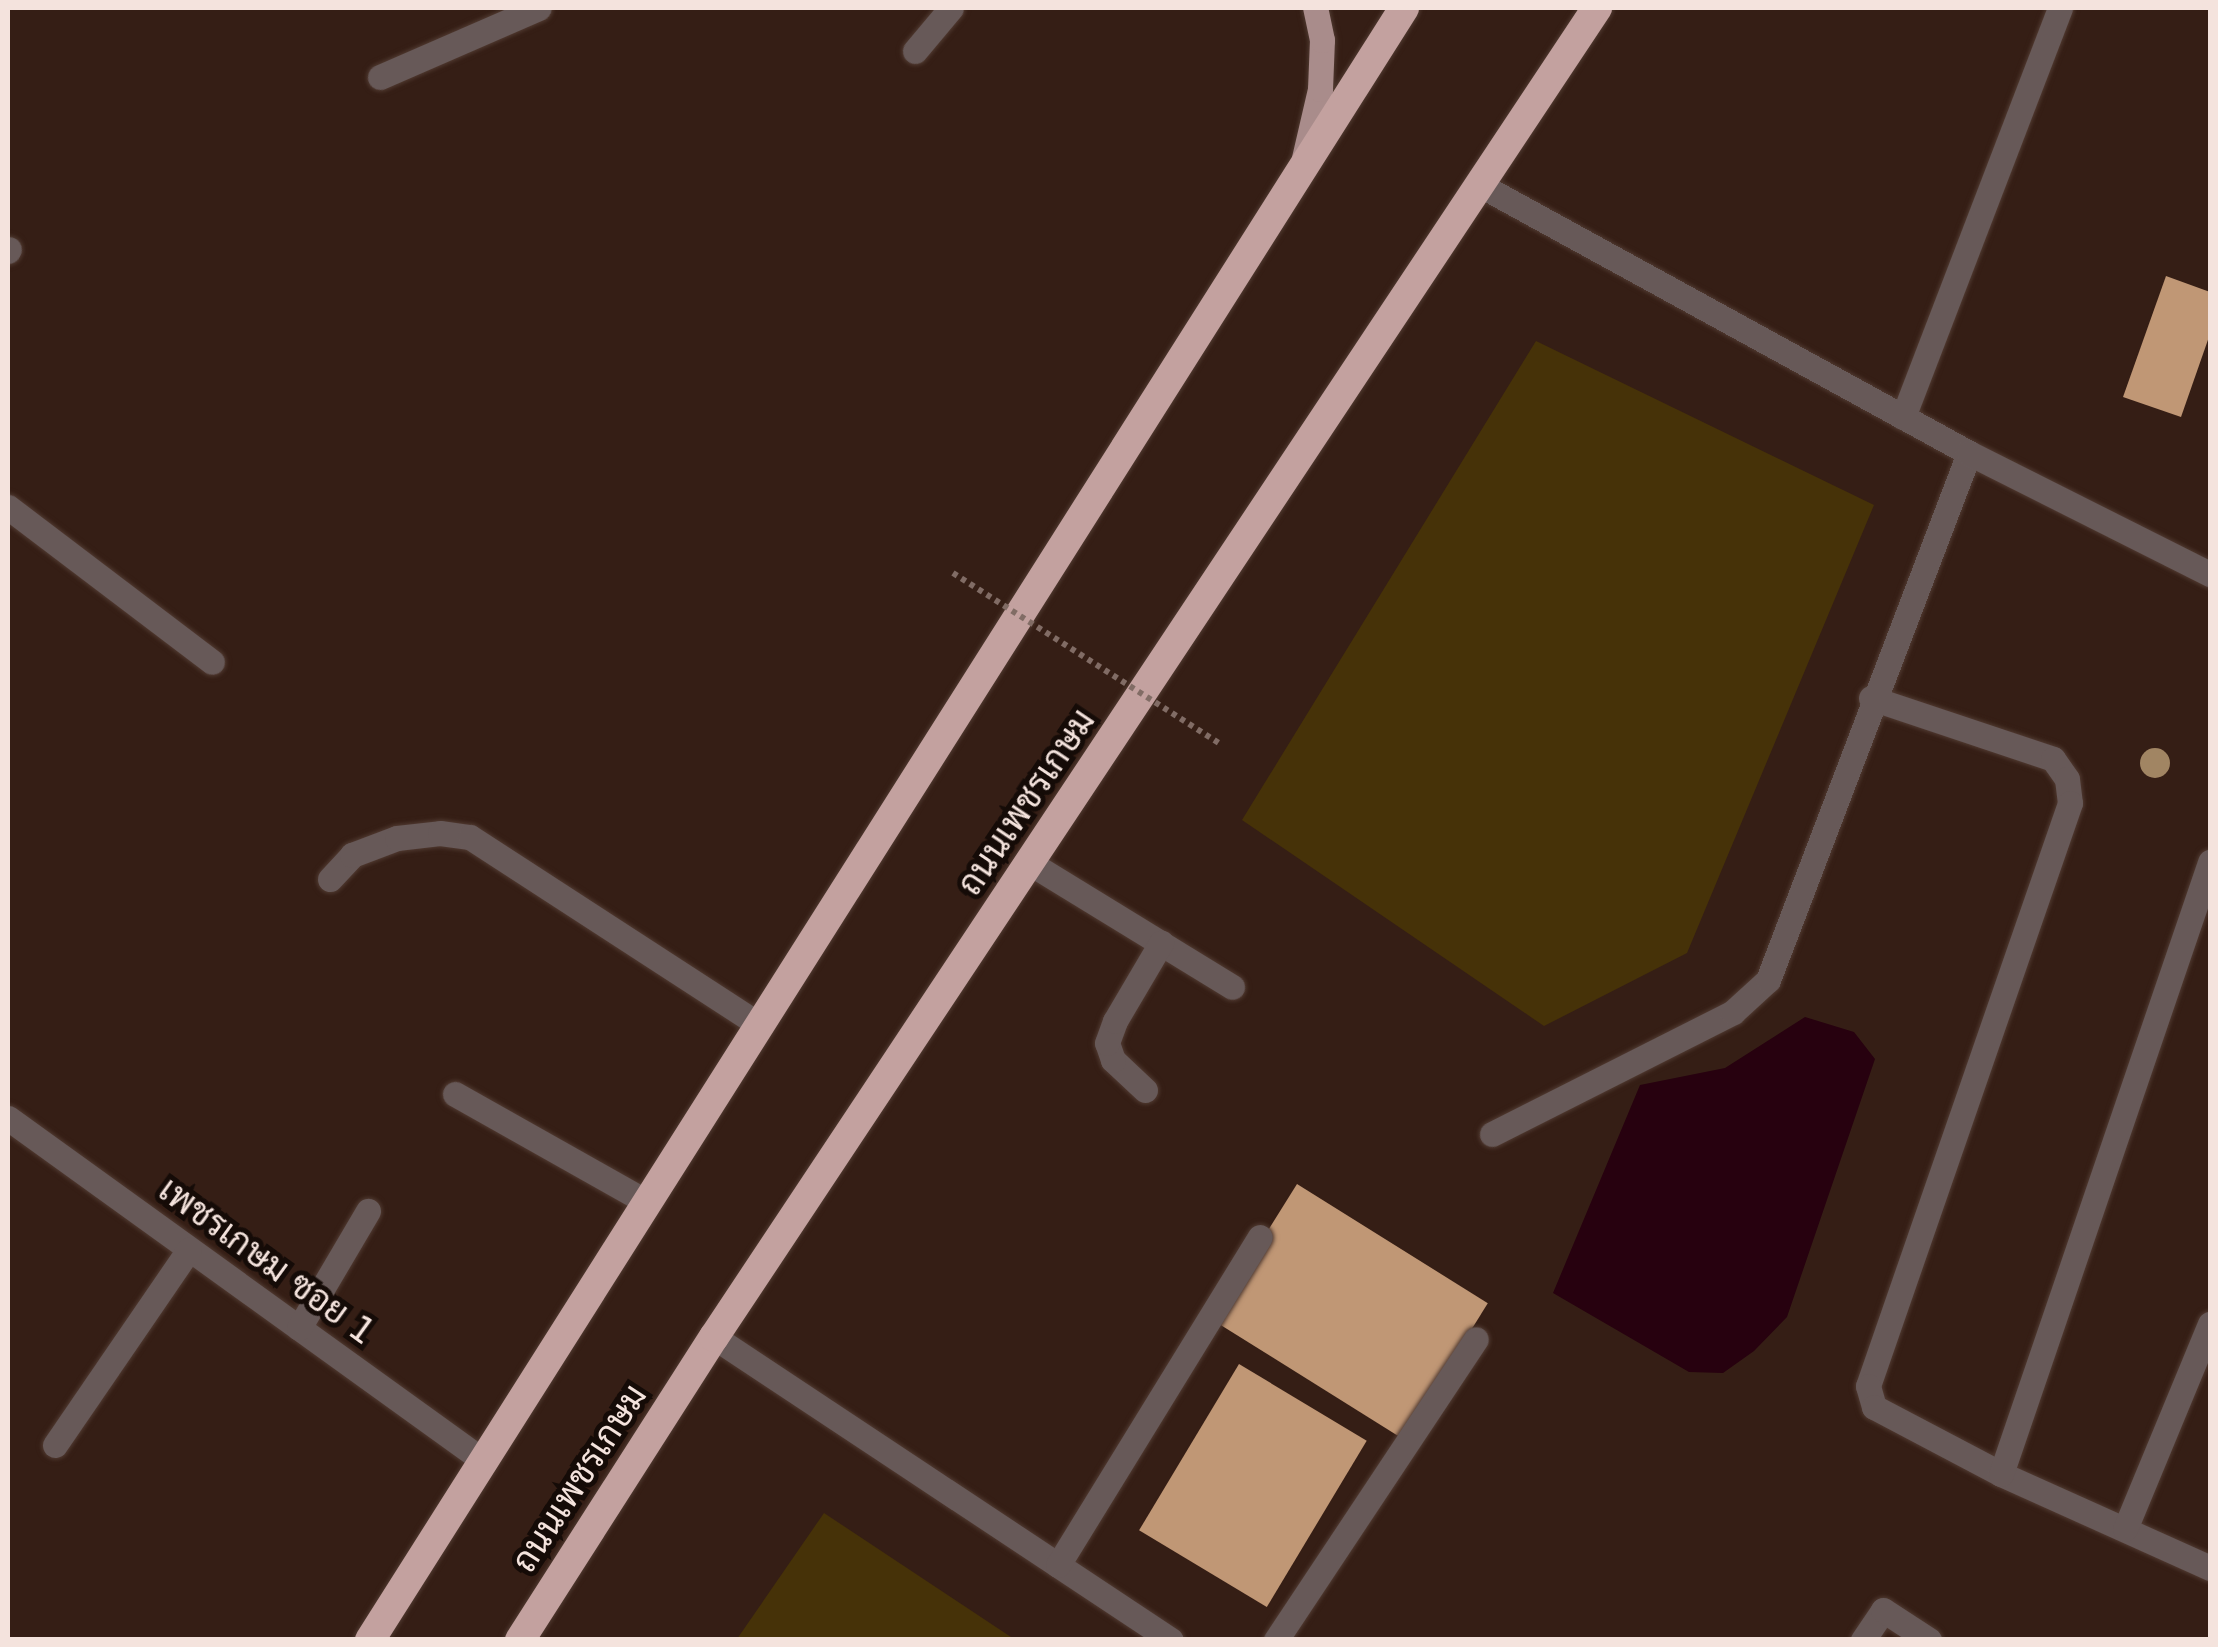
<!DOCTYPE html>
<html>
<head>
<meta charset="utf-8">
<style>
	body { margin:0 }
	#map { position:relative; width:2218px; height:1647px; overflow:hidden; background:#351e15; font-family:"DejaVu Sans",Sarabun,sans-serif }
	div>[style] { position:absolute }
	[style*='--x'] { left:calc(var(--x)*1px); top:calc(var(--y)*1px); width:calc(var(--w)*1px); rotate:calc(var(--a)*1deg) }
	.green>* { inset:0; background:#463208 }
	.water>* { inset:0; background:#27010f }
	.building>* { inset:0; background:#c09775; transform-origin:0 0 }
	.roads { filter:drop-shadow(0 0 2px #503a31) drop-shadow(0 0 2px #503a31) }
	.lane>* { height:25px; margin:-12.5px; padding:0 12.5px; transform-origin:12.5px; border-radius:12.5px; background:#675958 }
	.street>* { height:25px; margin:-12.5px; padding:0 12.5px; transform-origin:12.5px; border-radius:12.5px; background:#675958 }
	.primary>* { height:25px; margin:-12.5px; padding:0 12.5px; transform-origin:12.5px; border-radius:12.5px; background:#a98c8b }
	.highway>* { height:30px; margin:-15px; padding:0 15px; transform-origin:15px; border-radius:15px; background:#c3a19f }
	.path-bridge>* { height:6px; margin-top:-3px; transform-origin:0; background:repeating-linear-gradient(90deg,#816c65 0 5px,transparent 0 10px) }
	.trees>* { width:30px; height:30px; margin:-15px; border-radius:50%; background:#a18563 }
	span { translate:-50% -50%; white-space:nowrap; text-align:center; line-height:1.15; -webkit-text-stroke:10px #150b07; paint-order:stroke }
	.street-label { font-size:35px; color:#f4e3dd }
	.frame { position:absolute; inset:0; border:10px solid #f4e3dd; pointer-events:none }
</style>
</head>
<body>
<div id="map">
	<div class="green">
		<div style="clip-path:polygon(1536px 341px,1874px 505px,1687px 953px,1544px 1026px,1242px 820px)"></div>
		<div style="clip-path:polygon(824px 1513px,1014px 1639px,737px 1639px)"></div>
	</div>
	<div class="water">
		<div style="clip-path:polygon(1805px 1017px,1854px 1032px,1875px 1059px,1787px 1317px,1754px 1351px,1723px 1373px,1689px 1372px,1553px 1293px,1640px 1085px,1725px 1068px)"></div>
	</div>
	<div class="building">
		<div style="clip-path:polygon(2166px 276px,2210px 292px,2210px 334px,2181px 417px,2123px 397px)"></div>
		<div style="left:1297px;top:1184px;width:225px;height:160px;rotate:32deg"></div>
		<div style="left:1239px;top:1364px;width:149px;height:194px;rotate:31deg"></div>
	</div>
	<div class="roads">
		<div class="lane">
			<div style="--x:1903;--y:417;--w:438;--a:-69"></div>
			<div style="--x:1871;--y:698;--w:192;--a:18.5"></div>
			<div style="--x:2053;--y:759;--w:24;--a:55"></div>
			<div style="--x:2067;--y:779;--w:24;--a:83"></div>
			<div style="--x:2070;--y:803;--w:617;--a:109.11"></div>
			<div style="--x:1868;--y:1386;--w:22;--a:74"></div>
			<div style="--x:1874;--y:1407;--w:144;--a:27.8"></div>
			<div style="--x:2001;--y:1474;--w:229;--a:24.2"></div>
			<div style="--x:1030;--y:863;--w:237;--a:31.5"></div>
			<div style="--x:330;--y:879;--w:33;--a:-47"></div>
			<div style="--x:352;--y:855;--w:48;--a:-20.7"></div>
			<div style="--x:397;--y:838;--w:43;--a:-6.6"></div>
			<div style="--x:440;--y:833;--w:30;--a:8"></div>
			<div style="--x:470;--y:837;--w:345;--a:33"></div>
			<div style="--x:1145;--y:1090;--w:44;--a:-136.8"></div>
			<div style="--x:1113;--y:1060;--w:18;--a:-109"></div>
			<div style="--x:1107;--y:1043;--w:23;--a:-70"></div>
			<div style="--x:1115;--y:1021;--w:91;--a:-59.5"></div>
			<div style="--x:455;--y:1094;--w:220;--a:29.4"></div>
			<div style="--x:1492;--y:1134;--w:270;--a:-26.8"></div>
			<div style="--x:1733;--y:1012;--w:47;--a:-42.4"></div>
			<div style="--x:1768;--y:980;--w:564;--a:-69.12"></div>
			<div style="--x:714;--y:1337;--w:548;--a:33.55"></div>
			<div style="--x:2001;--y:1474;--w:647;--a:-71.14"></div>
			<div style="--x:2125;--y:1529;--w:222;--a:-67.5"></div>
			<div style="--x:1058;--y:1565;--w:385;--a:-58.4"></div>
			<div style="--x:1276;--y:1640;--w:361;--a:-56.4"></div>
			<div style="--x:1863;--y:1640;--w:36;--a:-56"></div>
			<div style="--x:1883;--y:1610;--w:55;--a:33.1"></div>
		</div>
		<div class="street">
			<div style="--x:915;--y:51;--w:56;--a:-50.1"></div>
			<div style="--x:380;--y:77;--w:173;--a:-23.5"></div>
			<div style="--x:1482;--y:186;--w:555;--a:28.73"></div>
			<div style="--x:1969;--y:453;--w:270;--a:26.7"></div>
			<div style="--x:8;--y:251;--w:2;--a:-63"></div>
			<div style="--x:8;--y:507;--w:256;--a:37.2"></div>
			<div style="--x:8;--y:1118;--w:588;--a:35.8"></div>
			<div style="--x:299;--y:1328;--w:136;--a:-59.5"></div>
			<div style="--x:55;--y:1445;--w:237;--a:-55.6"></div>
		</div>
		<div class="primary">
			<div style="--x:1304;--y:158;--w:71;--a:-76.9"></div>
			<div style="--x:1320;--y:89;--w:49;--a:-87.7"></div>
			<div style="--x:1322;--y:40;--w:33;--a:-102"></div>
		</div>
		<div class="highway">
			<div style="--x:370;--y:1640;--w:1932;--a:-57.64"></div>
			<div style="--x:520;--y:1640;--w:360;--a:-57.4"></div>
			<div style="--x:714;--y:1337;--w:1596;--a:-56.4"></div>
		</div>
	</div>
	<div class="path-bridge">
		<div style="--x:953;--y:573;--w:316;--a:32.6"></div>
	</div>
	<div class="trees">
		<div style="left:2155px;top:763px"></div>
	</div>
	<div class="street-label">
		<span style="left:1026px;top:802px;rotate:-56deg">ถนนเพชรเกษม</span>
		<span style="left:267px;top:1261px;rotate:36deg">เพชรเกษม ซอย 1</span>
		<span style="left:579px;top:1478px;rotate:-57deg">ถนนเพชรเกษม</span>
	</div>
	<div class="frame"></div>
</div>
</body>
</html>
